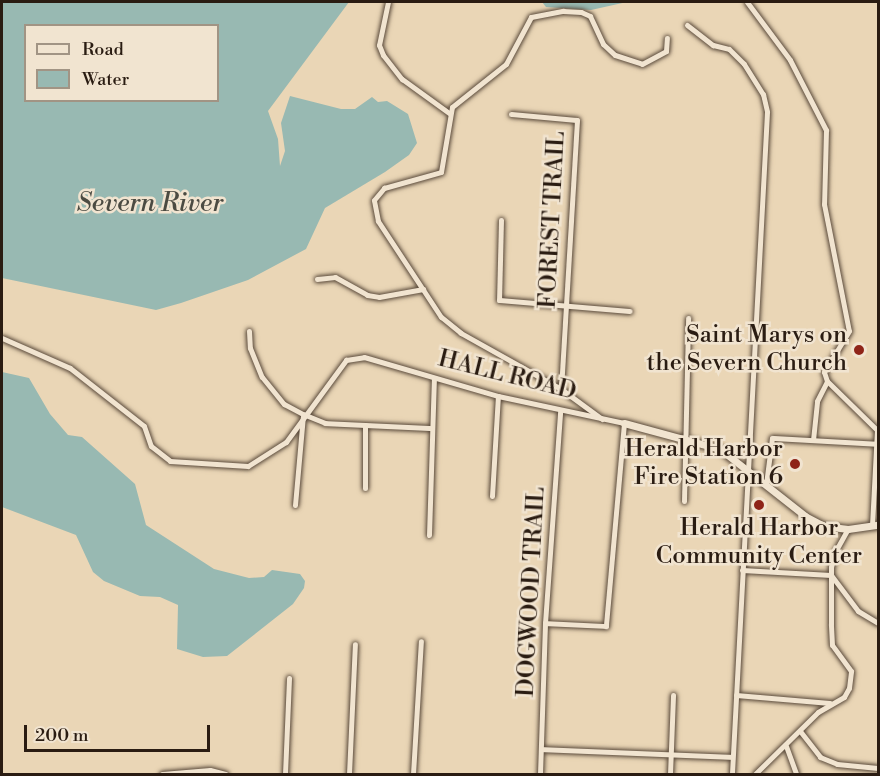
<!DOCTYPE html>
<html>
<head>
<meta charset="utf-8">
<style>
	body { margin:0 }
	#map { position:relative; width:880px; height:776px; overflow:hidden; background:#ead6b6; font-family:"Libre Bodoni",serif }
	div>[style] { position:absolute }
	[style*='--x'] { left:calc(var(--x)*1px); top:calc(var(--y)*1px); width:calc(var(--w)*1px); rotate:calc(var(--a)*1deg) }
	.water>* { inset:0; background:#98b9b2 }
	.roads { filter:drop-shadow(0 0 2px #5a4a3b) drop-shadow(0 0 2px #5a4a3b) }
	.minor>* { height:5px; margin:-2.5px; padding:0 2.5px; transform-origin:2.5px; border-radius:2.5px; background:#f1e4d0 }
	.tertiary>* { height:7px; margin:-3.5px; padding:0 3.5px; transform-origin:3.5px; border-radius:3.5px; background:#f1e4d0 }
	.dots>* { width:16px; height:16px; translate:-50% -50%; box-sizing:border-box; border:3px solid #f1e4d0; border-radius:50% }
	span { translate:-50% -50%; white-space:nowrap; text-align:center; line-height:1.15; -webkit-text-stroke:5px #f1e4d0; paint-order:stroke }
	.street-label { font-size:24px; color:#2a1c12 }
	.poi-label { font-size:24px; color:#2a1c12 }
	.right { translate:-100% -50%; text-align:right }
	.water-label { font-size:26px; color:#4b4b42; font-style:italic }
	.frame { position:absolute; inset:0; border:3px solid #2a1c12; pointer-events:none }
	.legend { position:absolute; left:24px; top:24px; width:195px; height:78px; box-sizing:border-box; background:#f1e4d0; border:2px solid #a19484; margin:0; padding:8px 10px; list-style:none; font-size:18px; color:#2a1c12 }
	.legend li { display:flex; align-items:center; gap:12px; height:30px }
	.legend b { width:30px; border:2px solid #a19484 }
	.scale { position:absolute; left:24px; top:725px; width:186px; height:27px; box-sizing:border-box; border:3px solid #2a1c12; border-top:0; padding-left:8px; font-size:18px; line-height:21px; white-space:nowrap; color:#2a1c12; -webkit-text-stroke:4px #f1e4d0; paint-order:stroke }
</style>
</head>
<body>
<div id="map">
	<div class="water">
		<div style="clip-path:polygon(evenodd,2px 2px,349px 2px,268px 111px,278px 139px,280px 166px,285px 151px,281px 123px,290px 96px,341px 109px,355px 109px,372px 97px,378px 102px,387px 101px,408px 114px,417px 143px,409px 155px,385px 172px,325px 208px,306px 249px,248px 280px,181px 303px,156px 310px,2px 278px,2px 2px,26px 26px,218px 26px,218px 100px,26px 100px,26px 26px)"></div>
		<div style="clip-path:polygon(542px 2px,627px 2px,591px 10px,546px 7px)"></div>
		<div style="clip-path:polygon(2px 372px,29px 378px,50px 414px,68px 435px,82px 437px,135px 484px,146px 525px,214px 569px,249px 578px,264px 577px,272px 570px,300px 574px,305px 581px,304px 588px,293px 604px,227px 656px,203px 657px,177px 649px,178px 605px,160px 597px,140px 596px,104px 581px,93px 572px,76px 535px,2px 507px)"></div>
	</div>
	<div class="roads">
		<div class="minor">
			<div style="--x:388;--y:2;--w:44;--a:101.8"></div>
			<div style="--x:379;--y:45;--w:11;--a:68"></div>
			<div style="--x:383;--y:55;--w:31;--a:52"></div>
			<div style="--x:402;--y:79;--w:58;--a:35.9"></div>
			<div style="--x:747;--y:2;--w:72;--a:53.4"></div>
			<div style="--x:790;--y:60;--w:79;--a:62.8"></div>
			<div style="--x:826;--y:130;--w:74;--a:91.5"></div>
			<div style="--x:824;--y:204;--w:129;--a:78.9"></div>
			<div style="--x:849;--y:331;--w:48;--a:121.4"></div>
			<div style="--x:824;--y:372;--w:9;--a:72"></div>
			<div style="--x:827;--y:381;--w:70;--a:44.4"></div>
			<div style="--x:877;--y:430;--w:96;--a:93"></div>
			<div style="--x:687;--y:25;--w:33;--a:38"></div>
			<div style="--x:713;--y:45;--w:16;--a:14"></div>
			<div style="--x:729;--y:49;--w:21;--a:45"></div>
			<div style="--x:744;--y:64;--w:36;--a:58"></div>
			<div style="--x:763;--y:94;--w:18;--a:77"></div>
			<div style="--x:767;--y:112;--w:663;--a:93.03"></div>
			<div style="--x:511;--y:114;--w:66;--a:5.2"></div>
			<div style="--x:577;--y:120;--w:269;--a:93.4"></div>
			<div style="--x:501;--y:220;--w:80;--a:91.4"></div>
			<div style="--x:499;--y:300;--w:131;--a:4.8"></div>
			<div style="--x:317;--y:279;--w:18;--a:-6"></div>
			<div style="--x:335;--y:277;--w:37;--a:29"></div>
			<div style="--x:367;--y:295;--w:12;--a:9"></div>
			<div style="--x:379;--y:297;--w:45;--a:-10.3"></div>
			<div style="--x:249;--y:331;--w:17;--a:87"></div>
			<div style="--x:250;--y:348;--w:31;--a:68"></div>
			<div style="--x:262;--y:377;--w:35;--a:51"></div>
			<div style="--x:284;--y:404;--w:21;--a:28"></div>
			<div style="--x:303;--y:414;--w:24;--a:22"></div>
			<div style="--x:325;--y:423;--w:107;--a:2.7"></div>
			<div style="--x:2;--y:338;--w:74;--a:23.8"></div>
			<div style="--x:70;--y:368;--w:94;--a:38.1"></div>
			<div style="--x:144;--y:426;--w:21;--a:71"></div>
			<div style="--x:151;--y:446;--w:24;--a:38"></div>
			<div style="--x:170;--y:461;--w:78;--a:3.7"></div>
			<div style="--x:248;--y:466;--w:45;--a:-32.3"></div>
			<div style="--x:286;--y:442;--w:102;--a:-53.8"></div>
			<div style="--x:346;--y:360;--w:18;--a:-9"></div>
			<div style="--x:364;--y:357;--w:140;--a:16.2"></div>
			<div style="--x:498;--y:396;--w:129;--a:12.1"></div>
			<div style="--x:624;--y:423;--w:204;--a:95.1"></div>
			<div style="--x:606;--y:626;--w:61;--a:-177.2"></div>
			<div style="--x:602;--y:419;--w:51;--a:-143.8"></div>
			<div style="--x:561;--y:389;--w:115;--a:-150.8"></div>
			<div style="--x:461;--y:333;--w:26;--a:-141"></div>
			<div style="--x:441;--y:317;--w:115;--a:-123.3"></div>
			<div style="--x:378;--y:221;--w:21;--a:-101"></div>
			<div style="--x:374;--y:200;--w:16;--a:-50"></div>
			<div style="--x:384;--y:188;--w:59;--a:-15.7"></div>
			<div style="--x:441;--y:172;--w:66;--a:-80.4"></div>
			<div style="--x:452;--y:107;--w:69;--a:-38.5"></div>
			<div style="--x:506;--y:64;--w:53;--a:-62"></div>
			<div style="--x:531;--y:17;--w:33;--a:-11"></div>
			<div style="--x:563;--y:11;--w:18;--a:3"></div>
			<div style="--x:581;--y:12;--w:10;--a:24"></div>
			<div style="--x:590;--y:16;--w:31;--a:65"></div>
			<div style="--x:603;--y:44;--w:16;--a:43"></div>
			<div style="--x:615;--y:55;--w:28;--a:18"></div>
			<div style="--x:642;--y:64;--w:27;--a:-28"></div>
			<div style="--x:666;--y:51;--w:13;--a:-86"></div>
			<div style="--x:365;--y:425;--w:63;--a:90"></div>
			<div style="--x:813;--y:440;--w:39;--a:-84"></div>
			<div style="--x:817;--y:401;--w:22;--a:-63"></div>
			<div style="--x:766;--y:484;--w:46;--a:-82.6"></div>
			<div style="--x:772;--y:438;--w:106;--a:3.2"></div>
			<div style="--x:492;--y:496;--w:100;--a:-86.6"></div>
			<div style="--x:684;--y:501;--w:183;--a:-88.7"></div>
			<div style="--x:295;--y:505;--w:89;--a:-84.9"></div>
			<div style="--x:429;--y:535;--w:156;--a:-88.2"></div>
			<div style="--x:742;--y:570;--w:89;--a:3.2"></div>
			<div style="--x:831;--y:575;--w:45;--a:53.1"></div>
			<div style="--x:858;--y:611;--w:23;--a:31"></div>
			<div style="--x:736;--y:695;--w:94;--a:4.9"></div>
			<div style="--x:800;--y:731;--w:33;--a:52"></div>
			<div style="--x:820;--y:757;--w:18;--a:22"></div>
			<div style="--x:837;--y:764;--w:41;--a:5.6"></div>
			<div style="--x:786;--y:746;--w:30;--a:70"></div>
			<div style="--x:541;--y:749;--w:191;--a:2.4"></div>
			<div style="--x:162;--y:774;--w:48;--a:-4.8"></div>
			<div style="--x:210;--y:770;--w:16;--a:14"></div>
			<div style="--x:285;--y:774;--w:96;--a:-87.6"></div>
			<div style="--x:349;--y:774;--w:130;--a:-87.4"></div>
			<div style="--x:413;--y:774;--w:133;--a:-86.6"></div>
			<div style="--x:540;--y:774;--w:151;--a:-88.1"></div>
			<div style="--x:545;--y:623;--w:212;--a:-85.9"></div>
			<div style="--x:670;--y:774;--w:79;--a:-87.8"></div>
			<div style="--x:755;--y:774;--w:88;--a:-44.5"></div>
			<div style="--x:818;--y:712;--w:30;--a:-30"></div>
			<div style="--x:844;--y:697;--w:10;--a:-61"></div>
			<div style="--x:849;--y:688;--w:17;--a:-83"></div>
			<div style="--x:851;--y:671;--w:32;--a:-126"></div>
			<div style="--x:832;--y:645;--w:21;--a:-93"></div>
			<div style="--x:831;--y:624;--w:57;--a:-90"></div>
			<div style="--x:831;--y:567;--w:16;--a:-75"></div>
			<div style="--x:835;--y:552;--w:26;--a:-61"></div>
		</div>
		<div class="tertiary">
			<div style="--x:624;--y:423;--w:99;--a:15.2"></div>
			<div style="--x:720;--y:449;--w:108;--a:38.2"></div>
			<div style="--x:805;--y:516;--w:21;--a:28"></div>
			<div style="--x:824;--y:526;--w:24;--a:7"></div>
			<div style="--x:848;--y:529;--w:30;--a:-8"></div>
		</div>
	</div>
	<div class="dots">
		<div style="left:859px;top:350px;background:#8f2418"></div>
		<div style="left:795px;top:464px;background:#8f2418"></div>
		<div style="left:759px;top:505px;background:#8f2418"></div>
	</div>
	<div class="street-label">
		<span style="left:553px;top:220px;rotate:-87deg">FOREST TRAIL</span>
		<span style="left:507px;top:376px;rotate:14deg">HALL ROAD</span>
		<span style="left:532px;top:592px;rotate:-87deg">DOGWOOD TRAIL</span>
	</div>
	<div class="poi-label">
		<span class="right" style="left:847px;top:350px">Saint Marys on<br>the Severn Church</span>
		<span class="right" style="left:783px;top:464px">Herald Harbor<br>Fire Station 6</span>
		<span style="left:759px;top:543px">Herald Harbor<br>Community Center</span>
	</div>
	<div class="water-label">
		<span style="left:150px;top:204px">Severn River</span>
	</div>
	<div class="frame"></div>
	<ul class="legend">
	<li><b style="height:8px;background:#f1e4d0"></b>Road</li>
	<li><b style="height:16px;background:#98b9b2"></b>Water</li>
	</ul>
	<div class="scale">200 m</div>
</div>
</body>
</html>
